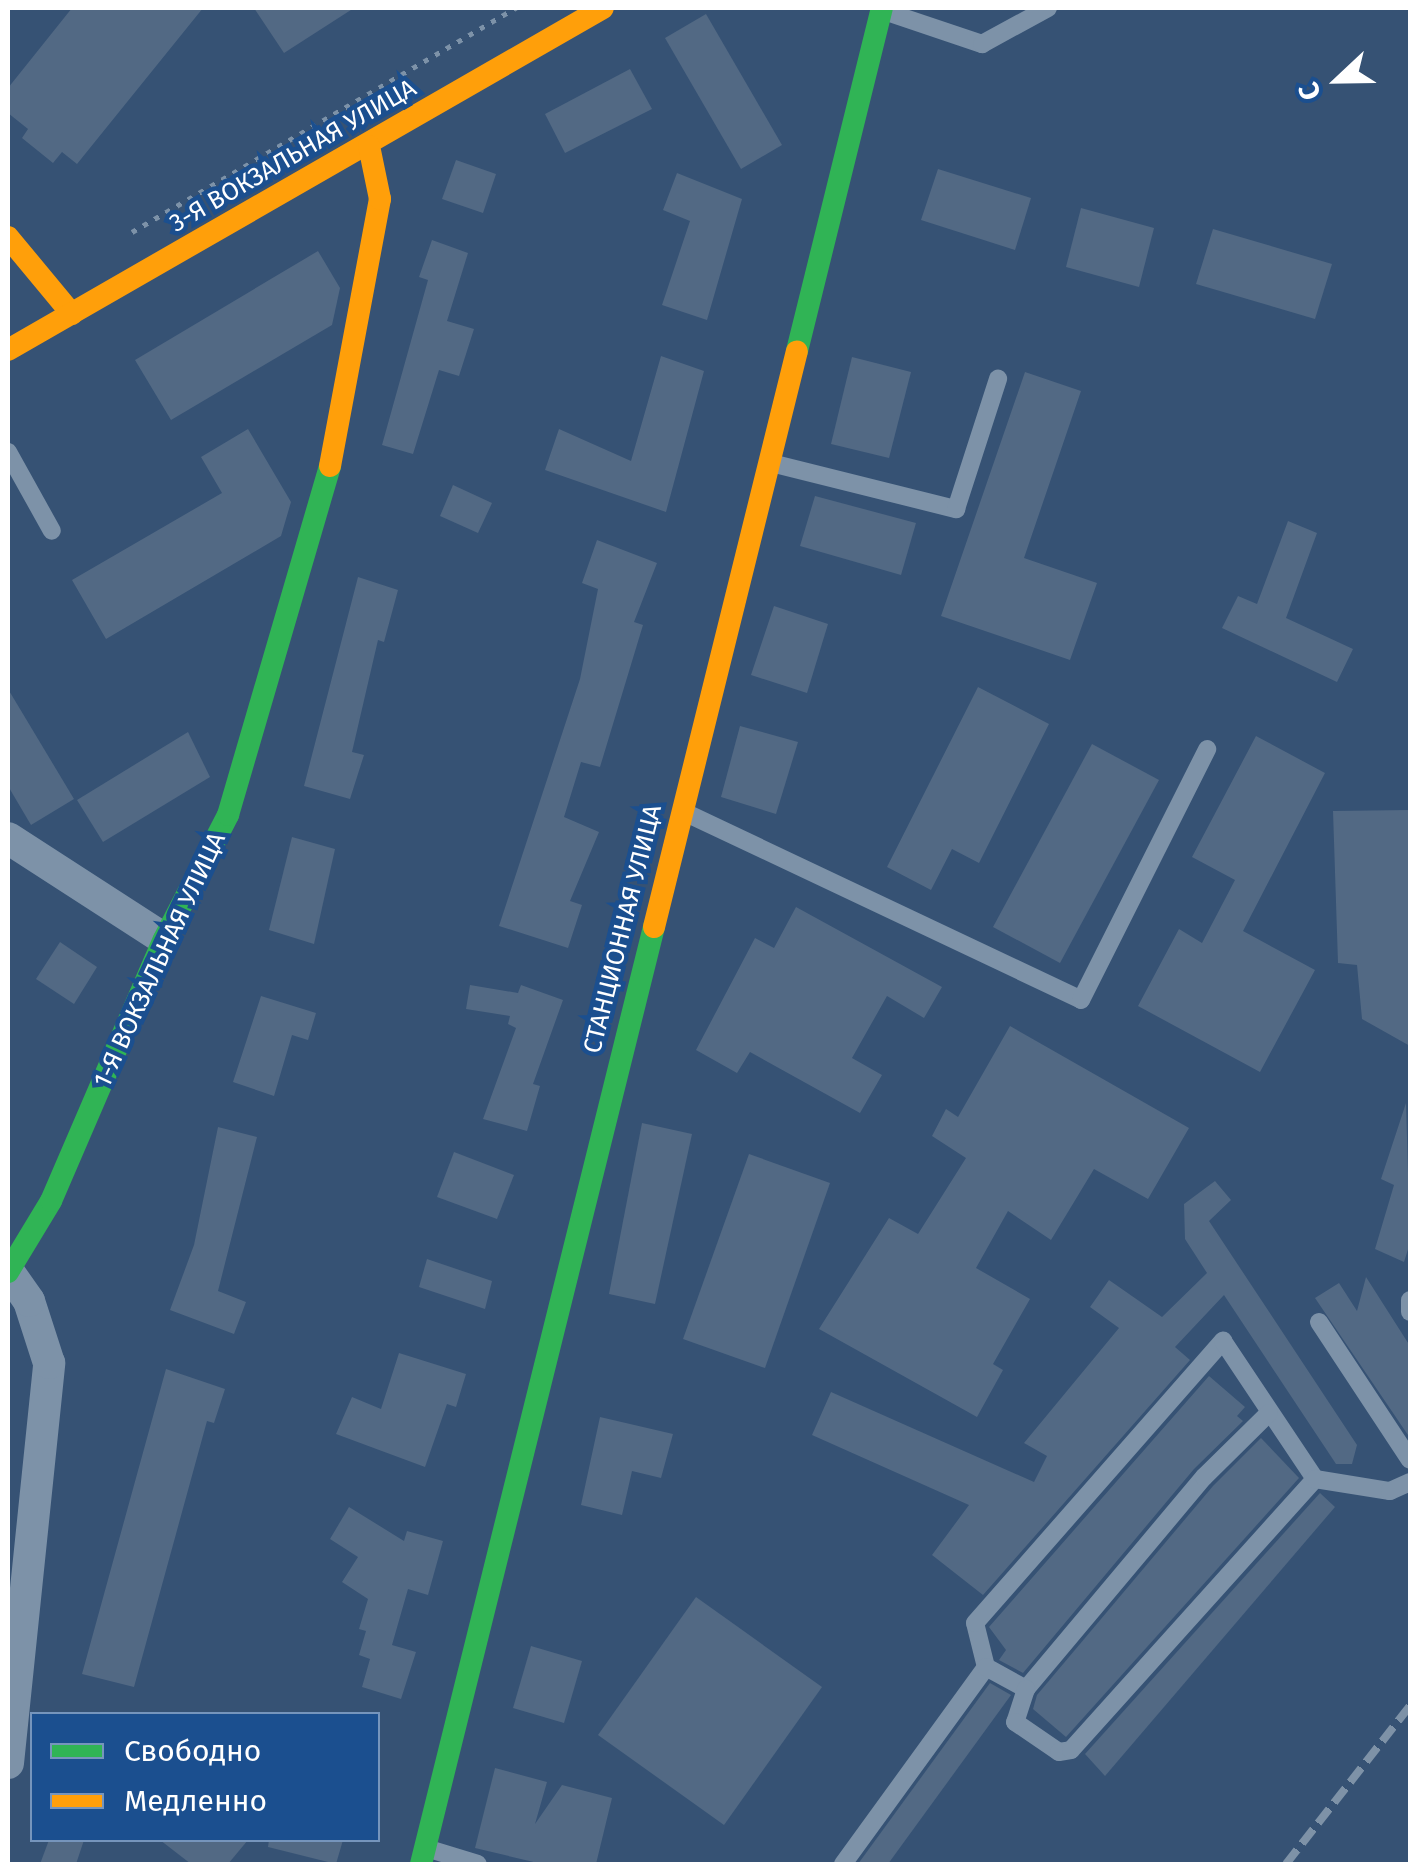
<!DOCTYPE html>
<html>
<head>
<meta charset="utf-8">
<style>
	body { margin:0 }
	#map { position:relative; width:1418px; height:1872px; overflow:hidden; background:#365274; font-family:"Fira Sans",sans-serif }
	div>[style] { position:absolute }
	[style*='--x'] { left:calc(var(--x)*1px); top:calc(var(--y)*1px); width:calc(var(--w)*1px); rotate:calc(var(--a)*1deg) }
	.building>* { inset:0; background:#526984 }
	.path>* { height:5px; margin-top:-2.5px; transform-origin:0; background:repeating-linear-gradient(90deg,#7d92a8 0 5px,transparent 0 13px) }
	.lane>* { height:18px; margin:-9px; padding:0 9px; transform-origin:9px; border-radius:9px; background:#7d92a8 }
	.street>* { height:32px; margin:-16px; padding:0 16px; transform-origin:16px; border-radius:16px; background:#7d92a8 }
	.fast>* { height:22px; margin:-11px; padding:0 11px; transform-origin:11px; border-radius:11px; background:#30b455 }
	.slow>* { height:22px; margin:-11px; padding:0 11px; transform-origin:11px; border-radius:11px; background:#ff9f0a }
	.rail>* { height:8px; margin-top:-4px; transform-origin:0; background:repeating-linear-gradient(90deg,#7e92a7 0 18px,transparent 0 26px) }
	span { translate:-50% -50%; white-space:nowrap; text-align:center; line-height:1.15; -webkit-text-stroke:9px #1b4f8f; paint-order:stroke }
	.street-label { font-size:25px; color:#fff }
	.frame { position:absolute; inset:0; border:10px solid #fff; pointer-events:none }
	.legend { position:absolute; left:30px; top:1712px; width:350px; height:130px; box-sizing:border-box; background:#1b4f8f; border:2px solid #7695bc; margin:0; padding:12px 18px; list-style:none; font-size:30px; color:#fff }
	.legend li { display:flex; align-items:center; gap:20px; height:50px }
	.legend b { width:50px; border:2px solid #7695bc }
	.north { position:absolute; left:1288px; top:30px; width:100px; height:100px; -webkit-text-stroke:8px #1b4f8f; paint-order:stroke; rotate:248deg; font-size:28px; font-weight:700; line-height:40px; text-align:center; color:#fff }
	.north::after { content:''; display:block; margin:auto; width:35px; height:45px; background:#fff; clip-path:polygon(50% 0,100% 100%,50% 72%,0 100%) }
</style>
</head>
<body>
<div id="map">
	<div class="building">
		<i style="clip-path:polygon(72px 8px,203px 8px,77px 164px,62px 152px,53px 163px,22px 138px,28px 129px,8px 113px,8px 88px)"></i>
		<i style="clip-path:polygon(254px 8px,354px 8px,284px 53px)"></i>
		<i style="clip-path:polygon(706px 14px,782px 145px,741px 169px,665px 38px)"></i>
		<i style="clip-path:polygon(630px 69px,652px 109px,565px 153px,545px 114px)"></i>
		<i style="clip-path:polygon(456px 160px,496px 174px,483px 213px,442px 199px)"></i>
		<i style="clip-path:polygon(938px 169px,1031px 198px,1015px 250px,921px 220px)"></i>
		<i style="clip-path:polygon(677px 173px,742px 199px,707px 320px,662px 305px,690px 221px,663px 210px)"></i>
		<i style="clip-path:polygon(1081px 208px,1154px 228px,1139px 287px,1066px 267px)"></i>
		<i style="clip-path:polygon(1213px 229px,1332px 264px,1315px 319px,1196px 284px)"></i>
		<i style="clip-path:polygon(432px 240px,468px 253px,447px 321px,474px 329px,459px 376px,439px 370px,413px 454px,382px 445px,428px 280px,419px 277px)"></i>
		<i style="clip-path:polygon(318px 251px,340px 288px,332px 325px,171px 420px,135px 360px)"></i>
		<i style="clip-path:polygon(661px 356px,704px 371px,666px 512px,545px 470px,559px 429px,631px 461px)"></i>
		<i style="clip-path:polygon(852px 357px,911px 372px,889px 458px,831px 444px)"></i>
		<i style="clip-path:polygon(1025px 372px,1081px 391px,1024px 558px,1097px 583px,1070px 660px,941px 616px)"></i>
		<i style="clip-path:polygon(248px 429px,291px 502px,281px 536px,106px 639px,72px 580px,222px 493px,201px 457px)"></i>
		<i style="clip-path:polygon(453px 485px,492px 503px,478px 533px,440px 516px)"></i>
		<i style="clip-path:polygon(815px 496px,916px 523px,901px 575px,800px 546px)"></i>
		<i style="clip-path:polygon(1288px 521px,1317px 533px,1286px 618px,1353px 649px,1337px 682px,1222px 628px,1238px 596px,1257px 604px)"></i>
		<i style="clip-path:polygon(597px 540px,657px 563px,634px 622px,643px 625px,600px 767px,581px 762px,564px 817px,599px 832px,570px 901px,582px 905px,568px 948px,499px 926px,580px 679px,598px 589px,582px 583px)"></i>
		<i style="clip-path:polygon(358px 577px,398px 590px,384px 642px,378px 640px,352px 752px,364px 755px,350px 799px,304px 786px)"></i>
		<i style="clip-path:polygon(774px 606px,828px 624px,807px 693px,751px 675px)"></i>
		<i style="clip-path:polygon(978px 687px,1049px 724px,979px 863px,952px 849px,931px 890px,887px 867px)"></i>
		<i style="clip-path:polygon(8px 689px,74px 799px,31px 825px,8px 786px)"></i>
		<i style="clip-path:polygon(740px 726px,798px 742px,776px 814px,721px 797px)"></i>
		<i style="clip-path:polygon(188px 732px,210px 777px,103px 842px,77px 800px)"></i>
		<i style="clip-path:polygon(1256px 736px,1325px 773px,1243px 931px,1315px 970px,1260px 1072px,1138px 1006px,1179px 929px,1202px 943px,1235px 880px,1192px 857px)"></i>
		<i style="clip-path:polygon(1092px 744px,1159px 780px,1060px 963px,993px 927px)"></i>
		<i style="clip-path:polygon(1410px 810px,1410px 1046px,1362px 1019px,1357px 965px,1338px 963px,1333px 811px)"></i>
		<i style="clip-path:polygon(292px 837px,335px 849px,314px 944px,269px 930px)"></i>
		<i style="clip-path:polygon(796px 907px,942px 987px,924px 1018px,887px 996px,852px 1058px,882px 1075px,860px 1113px,750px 1052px,737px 1073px,696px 1050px,755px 938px,774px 948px)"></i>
		<i style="clip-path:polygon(60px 942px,97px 967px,74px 1004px,36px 979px)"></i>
		<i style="clip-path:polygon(470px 985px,518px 993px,521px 985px,563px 1000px,533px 1084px,540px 1086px,527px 1131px,483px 1119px,516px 1028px,508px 1024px,510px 1016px,466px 1009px)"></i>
		<i style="clip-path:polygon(261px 996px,316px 1013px,308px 1040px,292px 1035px,274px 1096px,233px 1082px)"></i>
		<i style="clip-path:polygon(1010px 1026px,1189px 1128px,1148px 1199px,1094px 1169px,1051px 1240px,1008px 1211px,976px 1268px,1030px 1299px,993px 1364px,1003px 1370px,977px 1417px,819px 1329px,889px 1218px,918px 1234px,966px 1158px,932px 1136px,946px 1109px,958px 1117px)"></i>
		<i style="clip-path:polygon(1406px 1103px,1410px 1243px,1404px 1262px,1375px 1249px,1394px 1185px,1381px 1179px)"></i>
		<i style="clip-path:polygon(642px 1123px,692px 1134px,655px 1304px,609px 1294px)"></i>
		<i style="clip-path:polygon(218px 1127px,257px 1137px,218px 1291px,246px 1302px,234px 1334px,170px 1310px,194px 1245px)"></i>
		<i style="clip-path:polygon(454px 1152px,514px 1175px,497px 1219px,437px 1197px)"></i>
		<i style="clip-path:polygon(749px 1154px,830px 1183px,765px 1368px,683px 1339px)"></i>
		<i style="clip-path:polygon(1215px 1181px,1231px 1200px,1209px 1221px,1357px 1445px,1352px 1464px,1336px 1464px,1224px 1295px,1175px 1347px,1190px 1360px,983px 1595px,932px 1555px,969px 1505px,812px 1435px,831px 1392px,1034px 1482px,1047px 1456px,1024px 1443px,1119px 1328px,1090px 1307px,1109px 1280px,1162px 1317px,1207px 1273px,1185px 1239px,1184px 1204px)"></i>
		<i style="clip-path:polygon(427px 1259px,492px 1281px,485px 1309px,419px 1287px)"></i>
		<i style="clip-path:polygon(1366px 1277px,1410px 1346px,1410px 1438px,1315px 1298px,1339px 1283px,1357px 1311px)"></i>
		<i style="clip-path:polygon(399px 1353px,466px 1374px,456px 1407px,447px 1404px,425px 1467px,336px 1434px,352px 1397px,381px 1409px)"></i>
		<i style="clip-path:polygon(166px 1369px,225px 1389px,214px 1423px,207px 1421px,134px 1687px,82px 1674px)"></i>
		<i style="clip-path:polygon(1209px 1376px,1245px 1407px,1237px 1416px,1243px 1421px,1194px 1469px,1023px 1673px,999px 1660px,1006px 1650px,989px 1627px)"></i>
		<i style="clip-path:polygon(600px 1417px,673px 1434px,661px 1478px,632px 1471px,622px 1515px,581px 1505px)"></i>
		<i style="clip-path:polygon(1261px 1438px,1299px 1478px,1066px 1737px,1033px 1709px,1037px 1695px,1213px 1486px)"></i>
		<i style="clip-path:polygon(1320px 1493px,1335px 1507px,1105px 1776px,1085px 1754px)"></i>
		<i style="clip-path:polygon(349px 1507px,404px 1541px,407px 1531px,443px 1541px,428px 1595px,408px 1589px,392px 1645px,416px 1652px,401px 1699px,362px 1687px,370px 1659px,359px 1655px,366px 1631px,359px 1629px,368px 1599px,342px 1582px,358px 1557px,330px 1539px)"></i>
		<i style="clip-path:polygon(696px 1597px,822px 1687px,724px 1825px,598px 1735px)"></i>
		<i style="clip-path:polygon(531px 1646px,582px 1661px,564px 1723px,513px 1708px)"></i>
		<i style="clip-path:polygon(990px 1683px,1011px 1695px,888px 1864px,858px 1864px)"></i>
		<i style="clip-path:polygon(495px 1768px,547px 1782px,535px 1824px,562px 1785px,612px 1798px,596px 1864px,542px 1864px,475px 1848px)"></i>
		<i style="clip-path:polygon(49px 1840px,84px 1840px,76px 1864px,40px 1864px)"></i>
		<i style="clip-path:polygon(160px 1840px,248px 1840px,228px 1864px,191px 1864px)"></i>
		<i style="clip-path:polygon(269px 1840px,343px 1840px,336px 1864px,268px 1847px)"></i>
	</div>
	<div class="path">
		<i style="--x:132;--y:232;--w:445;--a:-30.3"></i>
	</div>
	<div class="lane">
		<i style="--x:881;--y:10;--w:107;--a:18.6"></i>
		<i style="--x:982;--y:44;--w:75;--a:-28.6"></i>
		<i style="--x:8;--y:452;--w:90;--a:60.9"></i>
		<i style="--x:771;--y:463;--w:191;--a:14"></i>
		<i style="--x:956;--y:509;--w:137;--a:-72.1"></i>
		<i style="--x:684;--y:812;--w:439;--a:25.3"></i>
		<i style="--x:1081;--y:1000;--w:281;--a:-63.3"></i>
		<i style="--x:1410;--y:1300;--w:12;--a:90"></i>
		<i style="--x:1319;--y:1322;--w:165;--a:56.6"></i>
		<i style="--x:986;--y:1667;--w:45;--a:-104"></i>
		<i style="--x:975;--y:1623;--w:376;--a:-48.7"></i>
		<i style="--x:1223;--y:1341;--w:166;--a:56.3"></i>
		<i style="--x:1026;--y:1689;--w:277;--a:-50"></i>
		<i style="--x:1204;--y:1477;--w:91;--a:-44.6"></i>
		<i style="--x:426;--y:1848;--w:54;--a:17.1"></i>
		<i style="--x:843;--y:1864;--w:243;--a:-54"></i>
		<i style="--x:986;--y:1667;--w:46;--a:28.8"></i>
		<i style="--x:1026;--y:1689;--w:35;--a:108"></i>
		<i style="--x:1015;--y:1722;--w:53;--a:34.3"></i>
		<i style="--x:1059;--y:1752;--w:12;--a:-9"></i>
		<i style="--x:1071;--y:1750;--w:365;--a:-48"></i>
		<i style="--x:1315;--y:1479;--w:76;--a:9.1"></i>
		<i style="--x:1390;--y:1491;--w:22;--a:-24"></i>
	</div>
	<div class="street">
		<i style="--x:8;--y:838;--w:186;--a:32.9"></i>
		<i style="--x:8;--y:1763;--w:402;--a:-84.1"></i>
		<i style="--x:49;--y:1363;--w:65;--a:-107.9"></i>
		<i style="--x:29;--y:1301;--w:37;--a:-125"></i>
	</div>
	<div class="fast">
		<i style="--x:797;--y:351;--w:353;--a:-76.1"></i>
		<i style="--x:8;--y:1272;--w:83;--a:-58.8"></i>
		<i style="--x:51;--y:1201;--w:285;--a:-66.7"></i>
		<i style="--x:164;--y:939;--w:140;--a:-62.7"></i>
		<i style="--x:228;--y:815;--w:364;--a:-73.7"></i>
		<i style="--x:421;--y:1864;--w:966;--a:-76.04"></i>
	</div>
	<div class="slow">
		<i style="--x:8;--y:237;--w:100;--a:50.3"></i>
		<i style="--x:8;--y:350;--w:686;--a:-29.89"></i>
		<i style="--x:330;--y:466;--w:272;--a:-79.4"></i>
		<i style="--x:380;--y:199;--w:54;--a:-101.7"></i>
		<i style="--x:654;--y:927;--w:593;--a:-76.06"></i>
	</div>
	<div class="rail">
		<i style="--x:1286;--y:1864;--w:201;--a:-51.9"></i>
	</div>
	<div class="street-label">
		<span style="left:293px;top:156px;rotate:-30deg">3-Я ВОКЗАЛЬНАЯ УЛИЦА</span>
		<span style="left:623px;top:929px;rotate:-76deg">СТАНЦИОННАЯ УЛИЦА</span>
		<span style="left:160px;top:960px;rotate:-65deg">1-Я ВОКЗАЛЬНАЯ УЛИЦА</span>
	</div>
	<div class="frame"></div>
	<ul class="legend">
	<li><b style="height:12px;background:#30b455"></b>Свободно</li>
	<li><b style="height:12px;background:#ff9f0a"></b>Медленно</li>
	</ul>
	<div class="north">С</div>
</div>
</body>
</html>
